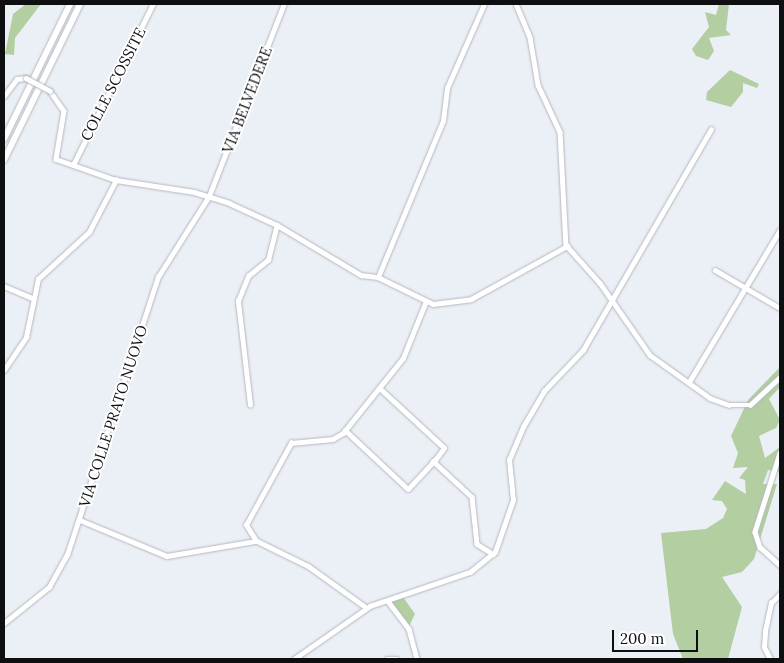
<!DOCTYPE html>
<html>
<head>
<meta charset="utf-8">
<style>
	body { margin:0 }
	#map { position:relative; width:784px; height:663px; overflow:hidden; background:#ebeff6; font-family:Lora,serif }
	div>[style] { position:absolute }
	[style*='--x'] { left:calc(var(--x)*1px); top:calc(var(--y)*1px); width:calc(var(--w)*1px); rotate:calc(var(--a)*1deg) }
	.green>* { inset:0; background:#b3cea0 }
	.roads { filter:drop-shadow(0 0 1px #b4b8bf) drop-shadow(0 0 1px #b4b8bf) }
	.minor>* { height:4.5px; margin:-2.25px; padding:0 2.25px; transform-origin:2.25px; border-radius:2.25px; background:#fff }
	.highway>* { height:6px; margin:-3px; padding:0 3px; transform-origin:3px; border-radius:3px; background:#fff }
	.bridges { filter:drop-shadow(0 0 1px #b4b8bf) drop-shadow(0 0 1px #b4b8bf) }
	.minor-bridge>* { height:4.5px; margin:-2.25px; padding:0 2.25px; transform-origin:2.25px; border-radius:2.25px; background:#fff }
	span { translate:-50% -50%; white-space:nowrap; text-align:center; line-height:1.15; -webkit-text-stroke:4px #fff; paint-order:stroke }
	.street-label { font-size:15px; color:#0d0f11 }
	.frame { position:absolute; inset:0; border:5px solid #0d0f11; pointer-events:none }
	.scale { position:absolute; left:612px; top:630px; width:86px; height:22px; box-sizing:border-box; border:2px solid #0d0f11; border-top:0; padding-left:6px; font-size:15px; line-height:18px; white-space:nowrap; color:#0d0f11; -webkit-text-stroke:4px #fff; paint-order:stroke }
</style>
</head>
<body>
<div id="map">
	<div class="green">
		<i style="clip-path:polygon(26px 4px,41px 4px,15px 38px,14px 55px,5px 54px,13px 14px)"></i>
		<i style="clip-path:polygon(719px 4px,729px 4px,726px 30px,731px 35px,709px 38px,714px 51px,708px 60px,696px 56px,692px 49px,709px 27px,705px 12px,716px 15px)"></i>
		<i style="clip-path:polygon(730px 70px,759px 84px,757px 88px,743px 83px,743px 92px,731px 107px,706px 100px,707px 92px)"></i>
		<i style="clip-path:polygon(780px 367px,780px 387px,769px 399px,780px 420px,776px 428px,759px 436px,765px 458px,780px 447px,780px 472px,768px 470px,763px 484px,777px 484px,754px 559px,742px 572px,722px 577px,742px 607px,728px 659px,683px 659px,673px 634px,661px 533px,706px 529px,723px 518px,727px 509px,722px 501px,712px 500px,725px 481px,746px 494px,745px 480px,739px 478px,748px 467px,733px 468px,738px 453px,731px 436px,748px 400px)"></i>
		<i style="clip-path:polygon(403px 597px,415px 614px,409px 626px,391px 601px)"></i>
	</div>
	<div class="roads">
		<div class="minor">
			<i style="--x:516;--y:4;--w:36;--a:67"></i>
			<i style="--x:530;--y:37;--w:49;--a:80.5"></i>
			<i style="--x:538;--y:85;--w:52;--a:64.9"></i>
			<i style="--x:560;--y:132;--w:113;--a:87"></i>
			<i style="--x:566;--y:245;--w:51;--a:48.2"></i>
			<i style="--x:600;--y:283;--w:88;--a:55.2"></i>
			<i style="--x:650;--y:355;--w:74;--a:35.6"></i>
			<i style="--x:710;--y:398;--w:20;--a:20"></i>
			<i style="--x:729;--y:405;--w:21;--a:0"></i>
			<i style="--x:750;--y:405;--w:41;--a:-43"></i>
			<i style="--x:50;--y:91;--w:24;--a:55"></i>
			<i style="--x:64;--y:111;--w:49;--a:99.5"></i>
			<i style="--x:56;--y:159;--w:64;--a:19.3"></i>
			<i style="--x:116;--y:180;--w:79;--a:8.7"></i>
			<i style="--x:194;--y:192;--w:37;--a:17"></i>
			<i style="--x:229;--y:203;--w:53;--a:24.6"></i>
			<i style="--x:277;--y:225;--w:98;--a:30.8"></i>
			<i style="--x:361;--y:275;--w:17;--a:7"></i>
			<i style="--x:378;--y:277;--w:61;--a:26.1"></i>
			<i style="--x:433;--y:304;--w:38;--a:-7"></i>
			<i style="--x:471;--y:299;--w:110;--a:-28.9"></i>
			<i style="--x:4;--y:96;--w:21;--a:-53"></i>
			<i style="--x:17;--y:79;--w:9;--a:-6"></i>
			<i style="--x:73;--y:165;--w:180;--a:-63.6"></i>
			<i style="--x:715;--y:270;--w:75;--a:30.3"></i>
			<i style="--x:378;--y:277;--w:169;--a:-67.4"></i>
			<i style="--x:443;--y:121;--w:33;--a:-83"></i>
			<i style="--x:447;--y:88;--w:92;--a:-66.2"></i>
			<i style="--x:4;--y:286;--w:30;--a:23"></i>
			<i style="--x:4;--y:370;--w:40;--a:-56"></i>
			<i style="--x:26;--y:337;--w:59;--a:-78.3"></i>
			<i style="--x:38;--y:279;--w:69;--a:-42.7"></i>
			<i style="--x:89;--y:232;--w:59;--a:-62.6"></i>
			<i style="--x:689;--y:382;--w:177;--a:-59.1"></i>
			<i style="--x:250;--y:405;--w:105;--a:-96.6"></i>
			<i style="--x:238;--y:301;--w:27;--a:-68"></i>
			<i style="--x:248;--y:276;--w:26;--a:-39"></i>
			<i style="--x:268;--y:260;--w:36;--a:-76"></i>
			<i style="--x:345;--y:430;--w:86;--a:43.1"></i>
			<i style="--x:408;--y:489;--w:40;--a:-47"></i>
			<i style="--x:435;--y:460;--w:15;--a:-53"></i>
			<i style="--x:444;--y:448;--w:88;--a:-137.3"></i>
			<i style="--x:780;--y:453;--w:83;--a:107.6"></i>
			<i style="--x:755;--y:532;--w:16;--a:72"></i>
			<i style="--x:760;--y:547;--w:27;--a:42"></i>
			<i style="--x:433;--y:461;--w:53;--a:42.7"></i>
			<i style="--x:472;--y:497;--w:47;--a:83.9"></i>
			<i style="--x:477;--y:544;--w:19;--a:32"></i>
			<i style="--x:80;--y:520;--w:94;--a:22.5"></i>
			<i style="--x:167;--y:556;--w:90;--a:-9.6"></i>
			<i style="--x:388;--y:601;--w:35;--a:53"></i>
			<i style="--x:409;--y:629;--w:31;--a:75"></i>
			<i style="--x:366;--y:608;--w:70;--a:-144.3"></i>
			<i style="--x:309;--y:567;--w:59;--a:-153.9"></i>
			<i style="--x:256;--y:541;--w:19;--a:-122"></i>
			<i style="--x:246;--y:525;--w:94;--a:-61.2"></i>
			<i style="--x:291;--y:443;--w:42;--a:-5.4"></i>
			<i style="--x:333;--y:439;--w:12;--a:-31"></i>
			<i style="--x:343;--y:433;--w:96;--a:-51.3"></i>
			<i style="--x:403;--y:358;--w:61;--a:-68"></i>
			<i style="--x:4;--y:623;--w:58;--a:-38.7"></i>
			<i style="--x:49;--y:587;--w:37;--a:-61"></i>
			<i style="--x:67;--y:555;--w:293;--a:-71.9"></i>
			<i style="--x:158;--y:277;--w:96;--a:-57.8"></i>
			<i style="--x:209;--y:196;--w:206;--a:-68.7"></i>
			<i style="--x:294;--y:659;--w:93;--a:-34.9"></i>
			<i style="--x:370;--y:606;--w:106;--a:-18.8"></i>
			<i style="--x:470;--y:572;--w:32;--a:-39"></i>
			<i style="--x:495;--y:552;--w:55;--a:-70.9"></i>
			<i style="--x:513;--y:500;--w:40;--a:-95.7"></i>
			<i style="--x:509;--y:460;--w:36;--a:-67"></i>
			<i style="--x:523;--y:427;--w:42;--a:-59.7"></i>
			<i style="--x:544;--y:391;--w:57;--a:-46.4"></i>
			<i style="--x:583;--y:350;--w:255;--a:-59.9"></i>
			<i style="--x:387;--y:659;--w:10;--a:0"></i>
			<i style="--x:770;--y:659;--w:13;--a:-117"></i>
			<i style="--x:764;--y:647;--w:16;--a:-86"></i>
			<i style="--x:765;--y:631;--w:29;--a:-78"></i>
			<i style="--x:771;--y:603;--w:13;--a:-45"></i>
		</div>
		<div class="highway">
			<i style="--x:4;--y:139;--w:150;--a:-63.9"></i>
			<i style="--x:4;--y:160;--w:174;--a:-64"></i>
		</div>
	</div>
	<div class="bridges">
		<div class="minor-bridge">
			<i style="--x:26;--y:78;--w:27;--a:28"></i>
		</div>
	</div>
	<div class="street-label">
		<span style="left:113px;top:84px;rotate:-63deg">COLLE SCOSSITE</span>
		<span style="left:247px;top:100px;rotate:-69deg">VIA BELVEDERE</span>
		<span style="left:113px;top:416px;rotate:-72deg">VIA COLLE PRATO NUOVO</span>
	</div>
	<div class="frame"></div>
	<div class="scale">200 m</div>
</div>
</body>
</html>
